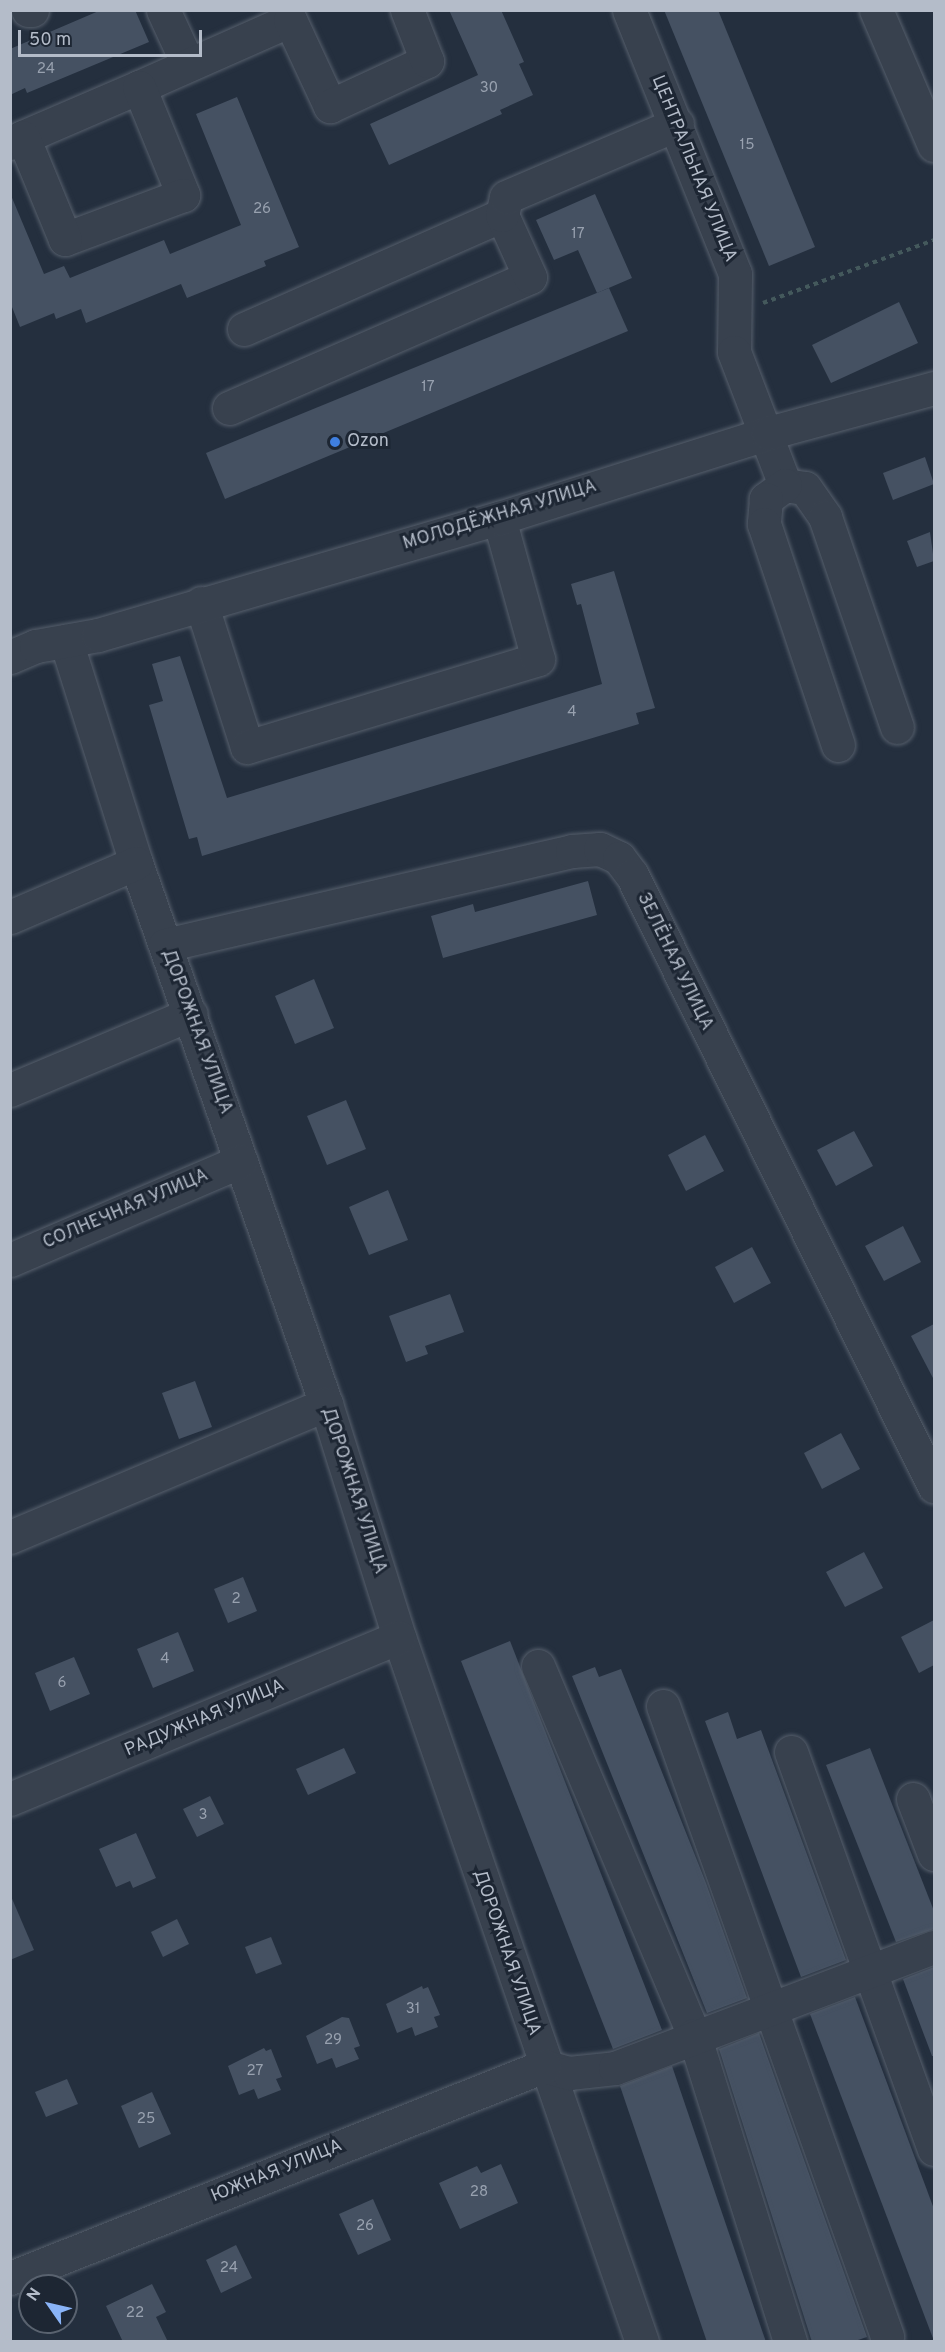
<!DOCTYPE html>
<html>
<head>
<meta charset="utf-8">
<style>
	body { margin:0 }
	#map { position:relative; width:945px; height:2352px; overflow:hidden; background:#242f3e; font-family:Overpass,sans-serif }
	div>[style] { position:absolute }
	[style*='--x'] { left:calc(var(--x)*1px); top:calc(var(--y)*1px); width:calc(var(--w)*1px); rotate:calc(var(--a)*1deg) }
	.building>* { inset:0; background:#455162 }
	.path>* { height:4px; margin-top:-2px; transform-origin:0; background:repeating-linear-gradient(90deg,#44595c 0 4.5px,transparent 0 9px) }
	.roads { filter:drop-shadow(0 0 2px #565f6c) drop-shadow(0 0 2px #565f6c) }
	.minor>* { height:33px; margin:-16.5px; padding:0 16.5px; transform-origin:16.5px; border-radius:16.5px; background:#38414e }
	.dots>* { width:16px; height:16px; translate:-50% -50%; box-sizing:border-box; border:3px solid #1d2633; border-radius:50% }
	span { translate:-50% -50%; white-space:nowrap; text-align:center; line-height:1.15; -webkit-text-stroke:6px #1d2633; paint-order:stroke }
	.number-label { font-size:15px; color:#98a1af }
	.number-label span { -webkit-text-stroke-width:0 }
	.street-label { font-size:18px; color:#b4bcc9 }
	.poi-label { font-size:18px; color:#b4bcc9 }
	.left { translate:0 -50%; text-align:left }
	.frame { position:absolute; inset:0; border:12px solid #b4bcc9; pointer-events:none }
	.north { position:absolute; left:18px; top:2274px; width:60px; height:60px; box-sizing:border-box; background:#1d2633; border:2px solid #59626f; border-radius:50%; rotate:304deg; font-size:16px; font-weight:700; line-height:24px; text-align:center; color:#b4bcc9 }
	.north::after { content:''; display:block; margin:auto; width:21px; height:27px; background:#8ab4f8; clip-path:polygon(50% 0,100% 100%,50% 72%,0 100%) }
	.scale { position:absolute; left:18px; top:30px; width:184px; height:27px; box-sizing:border-box; border:3px solid #b4bcc9; border-top:0; padding-left:8px; font-size:18px; line-height:21px; white-space:nowrap; color:#b4bcc9; -webkit-text-stroke:4px #1d2633; paint-order:stroke }
</style>
</head>
<body>
<div id="map">
	<div class="building">
		<i style="clip-path:polygon(101px 10px,135px 10px,149px 42px,27px 93px,25px 88px,10px 95px,10px 49px)"></i>
		<i style="clip-path:polygon(449px 10px,501px 10px,524px 62px,519px 64px,533px 95px,500px 110px,502px 114px,389px 165px,370px 124px,478px 75px)"></i>
		<i style="clip-path:polygon(664px 10px,718px 10px,815px 247px,769px 266px)"></i>
		<i style="clip-path:polygon(237px 97px,299px 247px,264px 261px,266px 266px,187px 298px,181px 284px,86px 323px,81px 309px,56px 319px,54px 313px,20px 327px,10px 302px,10px 193px,44px 274px,64px 266px,70px 278px,164px 240px,170px 254px,241px 225px,196px 114px)"></i>
		<i style="clip-path:polygon(595px 194px,632px 278px,597px 293px,578px 250px,554px 260px,536px 220px)"></i>
		<i style="clip-path:polygon(609px 288px,628px 331px,225px 499px,206px 453px)"></i>
		<i style="clip-path:polygon(899px 302px,918px 343px,831px 383px,812px 345px)"></i>
		<i style="clip-path:polygon(925px 457px,934px 484px,893px 500px,883px 473px)"></i>
		<i style="clip-path:polygon(930px 532px,934px 561px,917px 567px,907px 541px)"></i>
		<i style="clip-path:polygon(614px 571px,655px 708px,636px 713px,639px 724px,202px 856px,197px 837px,189px 839px,149px 705px,163px 701px,152px 664px,180px 656px,227px 798px,602px 684px,581px 604px,577px 605px,571px 584px)"></i>
		<i style="clip-path:polygon(588px 881px,597px 915px,443px 958px,431px 916px,473px 904px,475px 912px)"></i>
		<i style="clip-path:polygon(314px 979px,334px 1028px,295px 1044px,275px 996px)"></i>
		<i style="clip-path:polygon(346px 1100px,366px 1149px,327px 1165px,307px 1116px)"></i>
		<i style="clip-path:polygon(854px 1131px,873px 1166px,836px 1186px,817px 1150px)"></i>
		<i style="clip-path:polygon(705px 1135px,724px 1171px,686px 1191px,668px 1155px)"></i>
		<i style="clip-path:polygon(388px 1190px,408px 1240px,369px 1255px,349px 1207px)"></i>
		<i style="clip-path:polygon(903px 1226px,921px 1262px,884px 1281px,865px 1246px)"></i>
		<i style="clip-path:polygon(752px 1247px,771px 1283px,734px 1303px,715px 1267px)"></i>
		<i style="clip-path:polygon(450px 1294px,464px 1332px,425px 1346px,428px 1354px,406px 1362px,389px 1316px)"></i>
		<i style="clip-path:polygon(934px 1324px,934px 1380px,911px 1336px)"></i>
		<i style="clip-path:polygon(195px 1381px,212px 1427px,179px 1439px,162px 1393px)"></i>
		<i style="clip-path:polygon(841px 1433px,860px 1469px,822px 1489px,804px 1453px)"></i>
		<i style="clip-path:polygon(864px 1552px,883px 1588px,845px 1607px,826px 1572px)"></i>
		<i style="clip-path:polygon(243px 1577px,257px 1611px,228px 1623px,214px 1589px)"></i>
		<i style="clip-path:polygon(934px 1620px,934px 1665px,919px 1673px,901px 1637px)"></i>
		<i style="clip-path:polygon(178px 1632px,194px 1671px,153px 1688px,137px 1649px)"></i>
		<i style="clip-path:polygon(510px 1641px,662px 2030px,613px 2049px,461px 1661px)"></i>
		<i style="clip-path:polygon(74px 1657px,90px 1694px,50px 1711px,35px 1673px)"></i>
		<i style="clip-path:polygon(595px 1667px,599px 1677px,621px 1669px,706px 1883px,747px 1998px,707px 2013px,572px 1676px)"></i>
		<i style="clip-path:polygon(728px 1712px,737px 1739px,761px 1730px,846px 1960px,801px 1977px,705px 1721px)"></i>
		<i style="clip-path:polygon(344px 1748px,356px 1773px,308px 1795px,296px 1769px)"></i>
		<i style="clip-path:polygon(870px 1748px,934px 1911px,934px 1929px,896px 1942px,826px 1765px)"></i>
		<i style="clip-path:polygon(210px 1796px,224px 1824px,197px 1837px,183px 1809px)"></i>
		<i style="clip-path:polygon(136px 1833px,156px 1878px,133px 1888px,130px 1881px,116px 1887px,99px 1849px)"></i>
		<i style="clip-path:polygon(10px 1894px,34px 1950px,10px 1960px)"></i>
		<i style="clip-path:polygon(177px 1919px,189px 1944px,163px 1957px,151px 1932px)"></i>
		<i style="clip-path:polygon(271px 1937px,282px 1964px,256px 1974px,245px 1947px)"></i>
		<i style="clip-path:polygon(934px 1967px,934px 2056px,932px 2056px,903px 1979px)"></i>
		<i style="clip-path:polygon(422px 1986px,423px 1989px,428px 1987px,440px 2015px,434px 2017px,438px 2027px,415px 2036px,412px 2027px,397px 2033px,386px 2004px)"></i>
		<i style="clip-path:polygon(855px 1997px,934px 2209px,934px 2341px,810px 2014px)"></i>
		<i style="clip-path:polygon(342px 2017px,349px 2018px,360px 2046px,354px 2048px,359px 2059px,336px 2068px,332px 2058px,317px 2064px,306px 2036px)"></i>
		<i style="clip-path:polygon(759px 2033px,867px 2337px,852px 2342px,812px 2342px,719px 2049px)"></i>
		<i style="clip-path:polygon(264px 2048px,266px 2051px,271px 2049px,282px 2077px,276px 2079px,281px 2090px,258px 2099px,254px 2089px,239px 2095px,228px 2066px)"></i>
		<i style="clip-path:polygon(672px 2066px,766px 2342px,707px 2342px,620px 2086px)"></i>
		<i style="clip-path:polygon(67px 2079px,78px 2104px,46px 2117px,35px 2092px)"></i>
		<i style="clip-path:polygon(152px 2092px,171px 2134px,139px 2148px,121px 2106px)"></i>
		<i style="clip-path:polygon(501px 2164px,518px 2203px,460px 2229px,439px 2183px,477px 2166px,481px 2173px)"></i>
		<i style="clip-path:polygon(373px 2199px,391px 2240px,358px 2255px,339px 2214px)"></i>
		<i style="clip-path:polygon(236px 2245px,252px 2278px,221px 2293px,206px 2260px)"></i>
		<i style="clip-path:polygon(152px 2284px,166px 2312px,156px 2317px,168px 2342px,123px 2342px,106px 2306px)"></i>
	</div>
	<div class="path">
		<i style="--x:763;--y:303;--w:182;--a:-20.2"></i>
	</div>
	<div class="roads">
		<div class="minor">
			<i style="--x:28;--y:10;--w:4;--a:0"></i>
			<i style="--x:163;--y:10;--w:60;--a:65.2"></i>
			<i style="--x:629;--y:10;--w:284;--a:68.1"></i>
			<i style="--x:735;--y:274;--w:78;--a:90.7"></i>
			<i style="--x:734;--y:352;--w:142;--a:69"></i>
			<i style="--x:785;--y:485;--w:20;--a:9"></i>
			<i style="--x:805;--y:488;--w:35;--a:55"></i>
			<i style="--x:825;--y:517;--w:222;--a:71.1"></i>
			<i style="--x:876;--y:10;--w:147;--a:66.8"></i>
			<i style="--x:139;--y:87;--w:165;--a:-23.9"></i>
			<i style="--x:290;--y:20;--w:95;--a:65.1"></i>
			<i style="--x:330;--y:106;--w:107;--a:-24.9"></i>
			<i style="--x:427;--y:61;--w:55;--a:-111.4"></i>
			<i style="--x:10;--y:143;--w:14;--a:-25"></i>
			<i style="--x:23;--y:137;--w:126;--a:-23.3"></i>
			<i style="--x:139;--y:87;--w:117;--a:67.8"></i>
			<i style="--x:183;--y:195;--w:126;--a:159.6"></i>
			<i style="--x:65;--y:239;--w:110;--a:-112.4"></i>
			<i style="--x:244;--y:329;--w:282;--a:-23.8"></i>
			<i style="--x:229;--y:408;--w:328;--a:-23.5"></i>
			<i style="--x:530;--y:277;--w:68;--a:-114.3"></i>
			<i style="--x:502;--y:215;--w:18;--a:-77"></i>
			<i style="--x:506;--y:197;--w:186;--a:-23.1"></i>
			<i style="--x:785;--y:485;--w:24;--a:144"></i>
			<i style="--x:766;--y:499;--w:25;--a:95"></i>
			<i style="--x:764;--y:524;--w:233;--a:71.5"></i>
			<i style="--x:201;--y:603;--w:151;--a:72.3"></i>
			<i style="--x:247;--y:747;--w:304;--a:-16.8"></i>
			<i style="--x:538;--y:659;--w:146;--a:-105.5"></i>
			<i style="--x:66;--y:641;--w:233;--a:72.5"></i>
			<i style="--x:136;--y:863;--w:573;--a:70.65"></i>
			<i style="--x:326;--y:1404;--w:244;--a:72.6"></i>
			<i style="--x:399;--y:1637;--w:746;--a:70.98"></i>
			<i style="--x:10;--y:657;--w:28;--a:-23"></i>
			<i style="--x:36;--y:646;--w:63;--a:-10.1"></i>
			<i style="--x:98;--y:635;--w:418;--a:-16.3"></i>
			<i style="--x:499;--y:518;--w:282;--a:-17.5"></i>
			<i style="--x:768;--y:433;--w:172;--a:-15.2"></i>
			<i style="--x:10;--y:917;--w:137;--a:-23.2"></i>
			<i style="--x:165;--y:945;--w:418;--a:-13"></i>
			<i style="--x:572;--y:851;--w:28;--a:-4"></i>
			<i style="--x:600;--y:849;--w:21;--a:25"></i>
			<i style="--x:619;--y:858;--w:21;--a:53"></i>
			<i style="--x:632;--y:875;--w:682;--a:63.7"></i>
			<i style="--x:10;--y:1090;--w:196;--a:-22.8"></i>
			<i style="--x:10;--y:1260;--w:251;--a:-23.2"></i>
			<i style="--x:10;--y:1537;--w:343;--a:-22.8"></i>
			<i style="--x:538;--y:1666;--w:401;--a:67.1"></i>
			<i style="--x:694;--y:2035;--w:322;--a:72.6"></i>
			<i style="--x:663;--y:1706;--w:669;--a:70.43"></i>
			<i style="--x:791;--y:1752;--w:422;--a:70.2"></i>
			<i style="--x:10;--y:1799;--w:421;--a:-22.6"></i>
			<i style="--x:913;--y:1799;--w:59;--a:69.1"></i>
			<i style="--x:544;--y:2066;--w:26;--a:16"></i>
			<i style="--x:569;--y:2073;--w:46;--a:-6.2"></i>
			<i style="--x:615;--y:2068;--w:341;--a:-20.8"></i>
			<i style="--x:10;--y:2278;--w:575;--a:-21.65"></i>
		</div>
	</div>
	<div class="dots">
		<i style="left:335px;top:442px;background:#3f7fe0"></i>
	</div>
	<div class="number-label">
		<span style="left:46px;top:70px">24</span>
		<span style="left:489px;top:89px">30</span>
		<span style="left:747px;top:146px">15</span>
		<span style="left:262px;top:210px">26</span>
		<span style="left:578px;top:235px">17</span>
		<span style="left:428px;top:388px">17</span>
		<span style="left:572px;top:713px">4</span>
		<span style="left:236px;top:1600px">2</span>
		<span style="left:165px;top:1660px">4</span>
		<span style="left:62px;top:1684px">6</span>
		<span style="left:203px;top:1816px">3</span>
		<span style="left:413px;top:2010px">31</span>
		<span style="left:333px;top:2041px">29</span>
		<span style="left:255px;top:2072px">27</span>
		<span style="left:146px;top:2120px">25</span>
		<span style="left:479px;top:2193px">28</span>
		<span style="left:365px;top:2227px">26</span>
		<span style="left:229px;top:2269px">24</span>
		<span style="left:135px;top:2314px">22</span>
	</div>
	<div class="street-label">
		<span style="left:693px;top:169px;rotate:68deg">ЦЕНТРАЛЬНАЯ УЛИЦА</span>
		<span style="left:500px;top:516px;rotate:-17deg">МОЛОДЁЖНАЯ УЛИЦА</span>
		<span style="left:674px;top:962px;rotate:64deg">ЗЕЛЁНАЯ УЛИЦА</span>
		<span style="left:196px;top:1032px;rotate:70deg">ДОРОЖНАЯ УЛИЦА</span>
		<span style="left:126px;top:1210px;rotate:-23deg">СОЛНЕЧНАЯ УЛИЦА</span>
		<span style="left:353px;top:1491px;rotate:72deg">ДОРОЖНАЯ УЛИЦА</span>
		<span style="left:205px;top:1719px;rotate:-23deg">РАДУЖНАЯ УЛИЦА</span>
		<span style="left:506px;top:1953px;rotate:71deg">ДОРОЖНАЯ УЛИЦА</span>
		<span style="left:277px;top:2172px;rotate:-22deg">ЮЖНАЯ УЛИЦА</span>
	</div>
	<div class="poi-label">
		<span class="left" style="left:347px;top:442px">Ozon</span>
	</div>
	<div class="frame"></div>
	<div class="north">N</div>
	<div class="scale">50 m</div>
</div>
</body>
</html>
